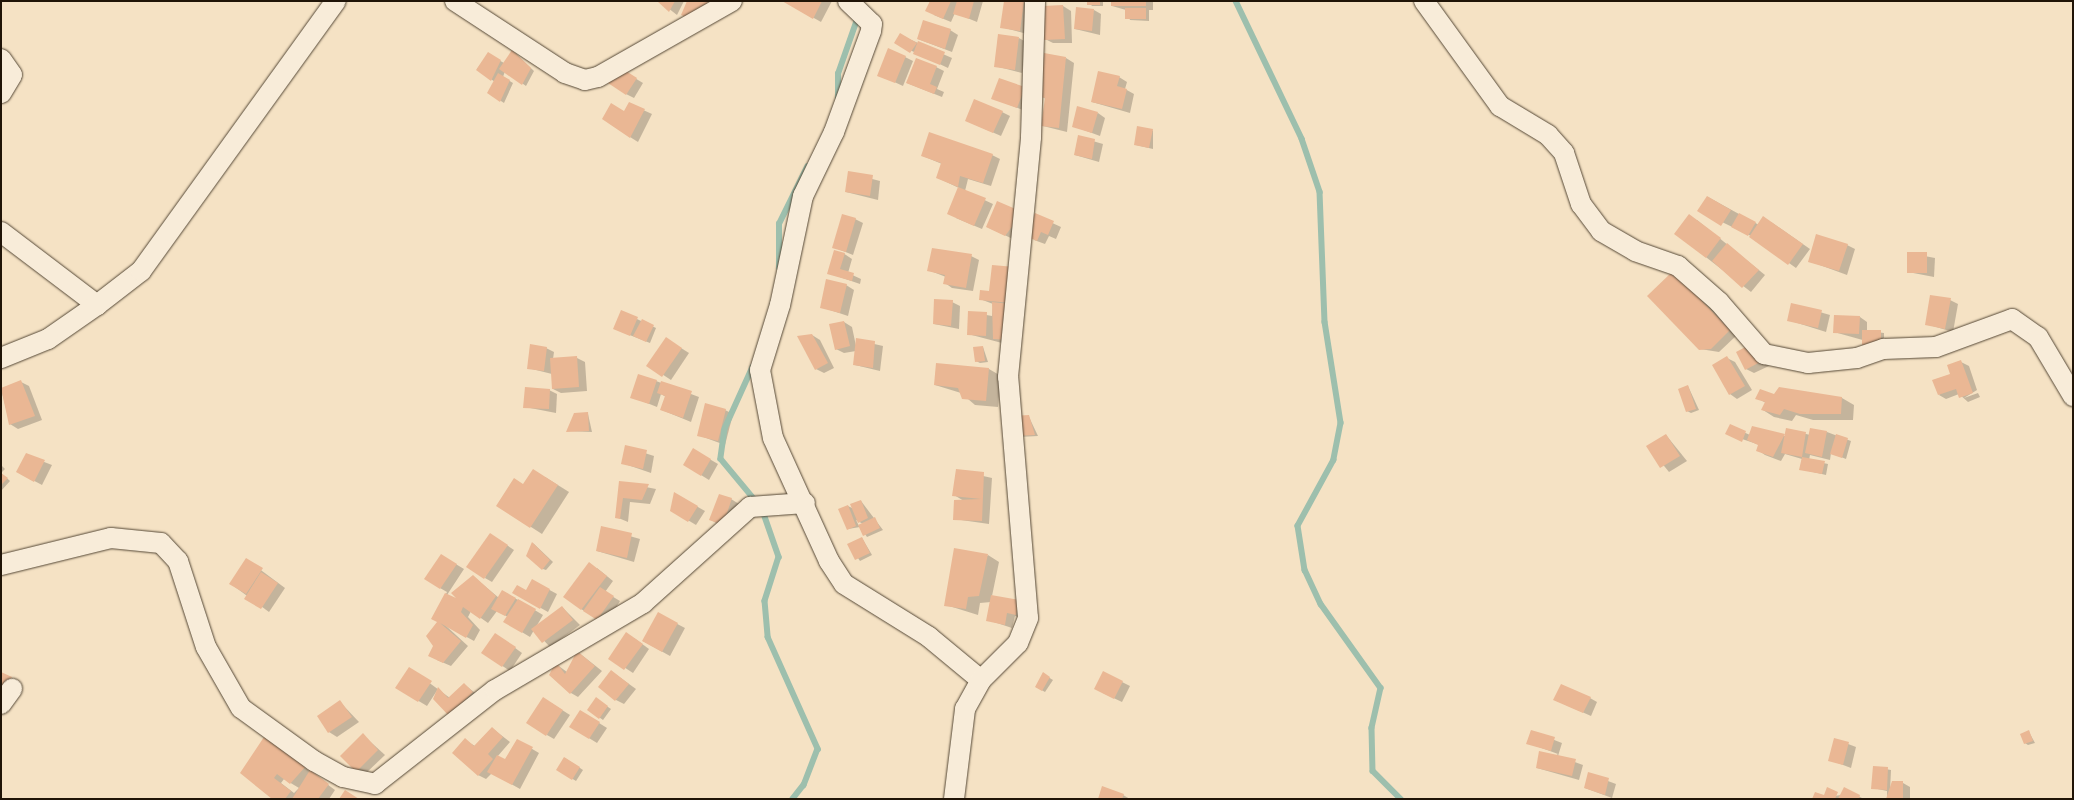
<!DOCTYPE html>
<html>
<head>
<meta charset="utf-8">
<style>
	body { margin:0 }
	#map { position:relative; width:2074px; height:800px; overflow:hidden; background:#f5e2c4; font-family:Alegreya,serif }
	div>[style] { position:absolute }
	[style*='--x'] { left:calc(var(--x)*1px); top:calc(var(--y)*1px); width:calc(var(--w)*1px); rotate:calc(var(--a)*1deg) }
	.shadow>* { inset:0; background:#0003 }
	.stream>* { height:5.5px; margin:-2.75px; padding:0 2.75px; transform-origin:2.75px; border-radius:2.75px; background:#9dbfad }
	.building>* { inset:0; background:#eab794 }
	.roads { filter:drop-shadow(0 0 1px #554836) drop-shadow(0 0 1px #554836) }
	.minor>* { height:20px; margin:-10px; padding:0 10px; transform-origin:10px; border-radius:10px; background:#f8ecd9 }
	span { translate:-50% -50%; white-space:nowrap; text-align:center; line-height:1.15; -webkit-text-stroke:4px #f8ecd9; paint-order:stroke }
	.frame { position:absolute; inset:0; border:2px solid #201407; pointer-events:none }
</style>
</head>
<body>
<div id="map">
	<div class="shadow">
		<i style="clip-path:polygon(659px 1px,684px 1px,677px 15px)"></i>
		<i style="clip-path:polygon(784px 1px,832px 1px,821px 22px)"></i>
		<i style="clip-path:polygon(931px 1px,983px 1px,977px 22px,955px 13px,951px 22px,934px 15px)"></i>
		<i style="clip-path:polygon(1020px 1px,1032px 6px,1027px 34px,1001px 27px)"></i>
		<i style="clip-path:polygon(1088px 1px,1103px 1px,1103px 6px,1092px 6px)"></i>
		<i style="clip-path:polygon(1112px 1px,1153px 1px,1153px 10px,1149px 10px,1149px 21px,1130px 20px,1126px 10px,1112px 6px)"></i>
		<i style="clip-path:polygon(1063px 6px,1071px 11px,1072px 43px,1053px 43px,1045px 39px)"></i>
		<i style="clip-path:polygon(1094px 10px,1101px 14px,1100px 35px,1075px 29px)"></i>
		<i style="clip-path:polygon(950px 30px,958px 35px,952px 52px,918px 39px)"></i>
		<i style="clip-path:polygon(900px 35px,952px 58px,948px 68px,895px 43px)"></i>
		<i style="clip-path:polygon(1019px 38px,1026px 42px,1022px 73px,995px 66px)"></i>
		<i style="clip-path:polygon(515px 53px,534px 71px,526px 86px,505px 71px,503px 77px,513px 83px,504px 103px,489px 93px,495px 82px,477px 69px,488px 54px,504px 63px)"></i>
		<i style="clip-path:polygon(905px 57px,913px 61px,903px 86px,879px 75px)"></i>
		<i style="clip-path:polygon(1066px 58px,1074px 63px,1067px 132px,1043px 126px,1046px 99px,1039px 95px)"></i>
		<i style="clip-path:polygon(936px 67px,944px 71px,937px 89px,944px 92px,942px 97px,907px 83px)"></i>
		<i style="clip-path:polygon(618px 68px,643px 83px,634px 98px,626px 94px)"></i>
		<i style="clip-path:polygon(1119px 77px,1127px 82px,1125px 89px,1134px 94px,1130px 113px,1092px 102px)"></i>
		<i style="clip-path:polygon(1024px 88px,1025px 111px,993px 98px)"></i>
		<i style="clip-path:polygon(630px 104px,652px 114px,638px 142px,630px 137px,625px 113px)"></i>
		<i style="clip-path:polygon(1002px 112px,1010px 116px,1001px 136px,967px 121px)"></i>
		<i style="clip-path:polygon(1098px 113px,1105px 118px,1100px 136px,1073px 126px)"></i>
		<i style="clip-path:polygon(1153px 130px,1153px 149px,1136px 145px)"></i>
		<i style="clip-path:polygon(1079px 137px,1103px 144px,1099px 162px,1075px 155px)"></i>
		<i style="clip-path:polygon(992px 155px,1000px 159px,991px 186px,968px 179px,965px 191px,993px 204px,982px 229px,956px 218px,959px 188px,938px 178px,942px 164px,923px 156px)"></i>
		<i style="clip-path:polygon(849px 173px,880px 181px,878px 200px,846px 192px)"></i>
		<i style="clip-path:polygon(1708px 197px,1759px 225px,1771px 222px,1810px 249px,1796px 268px,1751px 236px,1699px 211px)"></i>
		<i style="clip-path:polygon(1035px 215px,1061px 227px,1056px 239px,1049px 236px,1045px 244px,1034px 240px)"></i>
		<i style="clip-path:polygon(1029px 217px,1013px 239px,987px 227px)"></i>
		<i style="clip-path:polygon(855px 219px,863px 223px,853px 255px,833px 247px)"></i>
		<i style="clip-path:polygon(1697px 220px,1765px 275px,1751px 292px,1676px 234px)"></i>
		<i style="clip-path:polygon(1847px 245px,1855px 249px,1847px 275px,1809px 261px)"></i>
		<i style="clip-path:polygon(843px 253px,852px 259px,848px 273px,861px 279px,860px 284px,828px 273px)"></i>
		<i style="clip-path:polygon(1909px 253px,1935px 258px,1934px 277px,1908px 272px)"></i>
		<i style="clip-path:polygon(971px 256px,979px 260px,973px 291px,952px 288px,945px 283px,946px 277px,928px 270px)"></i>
		<i style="clip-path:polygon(1014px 269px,1002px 343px,968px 334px,970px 312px,992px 316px,993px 304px,980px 299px)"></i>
		<i style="clip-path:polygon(1680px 277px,1737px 335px,1719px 352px,1700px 349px)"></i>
		<i style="clip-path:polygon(846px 285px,854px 290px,848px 316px,821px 307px)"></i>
		<i style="clip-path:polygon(1950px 300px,1958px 304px,1953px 332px,1926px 324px)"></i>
		<i style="clip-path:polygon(952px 302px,960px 306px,959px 329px,934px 324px)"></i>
		<i style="clip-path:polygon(1792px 304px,1830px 315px,1826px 332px,1788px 320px)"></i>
		<i style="clip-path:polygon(622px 312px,656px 328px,650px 343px,622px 332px)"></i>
		<i style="clip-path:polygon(1860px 317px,1867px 322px,1867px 331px,1884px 333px,1884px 346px,1834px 332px)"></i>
		<i style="clip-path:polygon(844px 322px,852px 327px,856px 346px,857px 340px,883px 346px,880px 371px,855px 365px,856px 351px,844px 353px,836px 349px)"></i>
		<i style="clip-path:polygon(812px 335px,820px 340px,834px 368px,824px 373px,816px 369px)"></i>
		<i style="clip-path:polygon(673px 343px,689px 353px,671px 380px,648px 365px)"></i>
		<i style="clip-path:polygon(983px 347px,988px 362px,980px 363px,976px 361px)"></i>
		<i style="clip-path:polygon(546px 348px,554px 352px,553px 359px,577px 358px,585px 362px,587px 391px,561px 393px,553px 389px,552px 374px,528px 368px)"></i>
		<i style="clip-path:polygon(1760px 349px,1769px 366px,1754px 373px,1746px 369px)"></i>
		<i style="clip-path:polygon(1727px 358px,1735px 362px,1752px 390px,1737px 399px,1730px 394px)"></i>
		<i style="clip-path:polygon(1961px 362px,1969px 366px,1977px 390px,1964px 398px,1978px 393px,1980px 397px,1968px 402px,1959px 394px,1946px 399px,1939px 395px)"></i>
		<i style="clip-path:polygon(989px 369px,1001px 376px,998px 407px,975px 405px,961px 393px,935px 385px)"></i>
		<i style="clip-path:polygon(656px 381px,699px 397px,691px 422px,662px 410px,666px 397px,661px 394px,657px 407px,632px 397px)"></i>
		<i style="clip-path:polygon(21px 382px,29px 386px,42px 420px,18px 429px,10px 424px,1px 389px)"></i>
		<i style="clip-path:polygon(1688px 386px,1699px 410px,1691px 413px,1687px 411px)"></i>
		<i style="clip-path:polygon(549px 390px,557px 394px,556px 413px,525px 407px)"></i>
		<i style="clip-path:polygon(1775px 396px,1842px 398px,1854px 405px,1853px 420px,1813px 420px,1796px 415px,1792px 421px,1774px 417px,1763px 410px,1766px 403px,1757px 398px)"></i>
		<i style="clip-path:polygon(725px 410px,733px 414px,725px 445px,698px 435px)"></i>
		<i style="clip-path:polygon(588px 414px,592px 432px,568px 431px)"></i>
		<i style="clip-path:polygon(1029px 417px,1038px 436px,1019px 437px)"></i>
		<i style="clip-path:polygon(1730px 426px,1750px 435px,1786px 436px,1787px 429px,1810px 435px,1827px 432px,1851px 441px,1846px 459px,1831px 453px,1830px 460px,1810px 455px,1809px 460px,1828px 464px,1826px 475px,1800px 469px,1802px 459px,1785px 454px,1781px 461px,1765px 455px,1758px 450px,1760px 445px,1730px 435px)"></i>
		<i style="clip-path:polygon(1666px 435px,1687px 461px,1669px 472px,1648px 446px)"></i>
		<i style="clip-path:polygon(626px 447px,654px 456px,651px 473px,622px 463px)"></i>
		<i style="clip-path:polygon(694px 450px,718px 464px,709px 480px,685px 465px)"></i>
		<i style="clip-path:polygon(26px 455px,52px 465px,42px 485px,25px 476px)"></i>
		<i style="clip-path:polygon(1px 465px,5px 469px,1px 473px,10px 481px,1px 491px)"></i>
		<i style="clip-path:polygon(957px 470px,992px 478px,989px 524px,954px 519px,964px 501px,954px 495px)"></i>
		<i style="clip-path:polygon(545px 477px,569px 492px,542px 534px,498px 506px,524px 485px)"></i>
		<i style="clip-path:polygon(620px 482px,656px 489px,650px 504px,630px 502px,628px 522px,616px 517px)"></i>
		<i style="clip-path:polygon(675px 494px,705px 511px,696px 525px,671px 510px)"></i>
		<i style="clip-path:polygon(731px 499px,739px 504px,718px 524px,711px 520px)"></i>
		<i style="clip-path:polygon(evenodd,861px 501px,883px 530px,867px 537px,860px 527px,848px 529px,848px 506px,854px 509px,861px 501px,856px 520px,863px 524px,859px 526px,856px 520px)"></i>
		<i style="clip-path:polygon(602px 528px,640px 539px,634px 562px,597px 551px)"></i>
		<i style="clip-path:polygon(862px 538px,872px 555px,860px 561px,849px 545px)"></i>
		<i style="clip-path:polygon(498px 539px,514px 550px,492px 582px,485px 578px)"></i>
		<i style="clip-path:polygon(533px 543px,553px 562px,546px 570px,543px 569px)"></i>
		<i style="clip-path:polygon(988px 555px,999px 562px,992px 596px,1018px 601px,1024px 618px,1015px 616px,1012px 628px,988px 620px,991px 602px,980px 603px,978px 615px,946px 605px)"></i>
		<i style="clip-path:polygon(246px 559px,285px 588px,269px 612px,231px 584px)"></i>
		<i style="clip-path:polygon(449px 560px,464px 569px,447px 595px,460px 602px,473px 576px,499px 598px,503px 591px,543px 615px,536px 627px,562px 607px,580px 625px,550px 647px,534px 630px,530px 637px,505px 622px,508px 617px,497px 611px,488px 623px,471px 611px,468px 617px,480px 630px,474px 641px,445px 625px,468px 646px,451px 666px,437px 660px,439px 622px,433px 618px,447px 592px,440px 588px)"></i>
		<i style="clip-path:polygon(597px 568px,613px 581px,605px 592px,620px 601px,606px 624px,581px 609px)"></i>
		<i style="clip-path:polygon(533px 581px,557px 594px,548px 612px,514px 593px,527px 592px)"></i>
		<i style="clip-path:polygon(658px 614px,685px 628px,670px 656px,643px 641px)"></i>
		<i style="clip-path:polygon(634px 638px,649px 649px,633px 673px,610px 658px)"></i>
		<i style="clip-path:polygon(503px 639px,522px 653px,510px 671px,483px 653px)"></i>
		<i style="clip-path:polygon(578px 652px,602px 671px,578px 697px,571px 693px,556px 664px,567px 672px)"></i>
		<i style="clip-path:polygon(409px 668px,450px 698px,464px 684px,480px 697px,457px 719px,438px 689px,427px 706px,397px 688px)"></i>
		<i style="clip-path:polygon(611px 671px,636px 689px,624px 704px,616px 700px)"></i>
		<i style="clip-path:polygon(1043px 674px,1053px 680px,1045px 692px,1036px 687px)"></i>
		<i style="clip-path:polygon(1122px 682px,1130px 686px,1122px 702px,1103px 693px)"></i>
		<i style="clip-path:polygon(1590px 698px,1597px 702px,1591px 716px,1555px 700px)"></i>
		<i style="clip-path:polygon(596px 699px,611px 709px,603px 720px,589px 710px)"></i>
		<i style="clip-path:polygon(340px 702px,359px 722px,337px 737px,329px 732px)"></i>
		<i style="clip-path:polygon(551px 703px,570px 715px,554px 739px,547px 735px)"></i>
		<i style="clip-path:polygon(580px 711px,607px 728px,597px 743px,571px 727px)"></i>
		<i style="clip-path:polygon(492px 728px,510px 742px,497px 757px,506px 761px,517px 740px,539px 753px,520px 789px,492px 773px,486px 779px,478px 775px,465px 740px,475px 746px)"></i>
		<i style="clip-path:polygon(1531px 731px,1562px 743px,1558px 756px,1583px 765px,1579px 780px,1537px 768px,1558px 754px,1528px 743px)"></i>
		<i style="clip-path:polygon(2029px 732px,2035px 743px,2028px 745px,2025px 743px)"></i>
		<i style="clip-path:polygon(363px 735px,385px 755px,364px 775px,356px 771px)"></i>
		<i style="clip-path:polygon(evenodd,265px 738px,335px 790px,329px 799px,274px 799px,265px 738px,284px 779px,299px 788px,294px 793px,281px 783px,284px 779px)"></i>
		<i style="clip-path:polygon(1835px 739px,1856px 747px,1851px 768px,1830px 760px)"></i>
		<i style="clip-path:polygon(565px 758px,583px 770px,576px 781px,558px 770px)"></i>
		<i style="clip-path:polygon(1874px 767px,1891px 770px,1890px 792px,1903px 783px,1910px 787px,1910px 799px,1887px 799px,1887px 791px,1873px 788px)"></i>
		<i style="clip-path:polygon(1589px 774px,1616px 784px,1612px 798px,1585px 788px)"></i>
		<i style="clip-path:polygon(1844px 789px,1864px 799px,1813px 799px,1841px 795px)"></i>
		<i style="clip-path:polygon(1123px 795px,1130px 799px,1099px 799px)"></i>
	</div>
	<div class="stream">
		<i style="--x:1236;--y:1;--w:153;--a:64.4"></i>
		<i style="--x:1302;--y:139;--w:56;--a:71.2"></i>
		<i style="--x:1320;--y:192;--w:130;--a:87.8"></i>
		<i style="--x:1325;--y:322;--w:102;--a:81"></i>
		<i style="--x:1341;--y:423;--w:38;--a:101"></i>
		<i style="--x:1334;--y:460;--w:75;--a:118.6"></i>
		<i style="--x:1298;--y:526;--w:45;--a:81"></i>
		<i style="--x:1305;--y:570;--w:38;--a:65"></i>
		<i style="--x:1321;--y:604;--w:103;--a:54.5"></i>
		<i style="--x:1381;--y:688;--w:41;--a:102.7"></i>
		<i style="--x:1372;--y:728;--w:43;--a:88.7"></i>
		<i style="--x:1373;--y:771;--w:40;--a:45"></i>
		<i style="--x:838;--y:98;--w:24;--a:-90"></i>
		<i style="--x:838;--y:74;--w:60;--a:-70.7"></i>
		<i style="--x:779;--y:268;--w:44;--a:-90"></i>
		<i style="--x:779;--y:224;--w:64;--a:-63.8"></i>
		<i style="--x:753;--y:367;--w:68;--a:114.3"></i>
		<i style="--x:725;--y:429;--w:30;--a:98"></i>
		<i style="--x:721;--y:459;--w:55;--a:50.2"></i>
		<i style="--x:763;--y:511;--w:49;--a:70.8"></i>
		<i style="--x:779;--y:557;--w:46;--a:107.7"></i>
		<i style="--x:765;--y:601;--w:36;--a:85"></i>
		<i style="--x:768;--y:637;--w:123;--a:65.9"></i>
		<i style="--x:818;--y:749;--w:39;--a:111"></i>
		<i style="--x:804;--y:785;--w:18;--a:128"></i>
	</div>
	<div class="building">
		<i style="clip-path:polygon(657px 1px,675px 1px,669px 12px)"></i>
		<i style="clip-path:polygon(687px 1px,708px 1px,701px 18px,695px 21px,681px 15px)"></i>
		<i style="clip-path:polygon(782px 1px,822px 1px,813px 19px)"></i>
		<i style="clip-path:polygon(930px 1px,951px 1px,943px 19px,925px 11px)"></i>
		<i style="clip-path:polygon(957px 1px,974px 1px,969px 19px,953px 14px)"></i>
		<i style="clip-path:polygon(1004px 1px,1024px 1px,1020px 31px,1000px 28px)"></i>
		<i style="clip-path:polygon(1087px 1px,1100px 1px,1100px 5px,1087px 5px)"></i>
		<i style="clip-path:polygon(1111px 1px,1146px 1px,1146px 6px,1111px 6px)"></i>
		<i style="clip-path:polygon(1063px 5px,1065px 39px,1044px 40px,1043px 6px)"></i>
		<i style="clip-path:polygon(1076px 7px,1094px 9px,1092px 31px,1074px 29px)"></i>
		<i style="clip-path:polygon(1125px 8px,1146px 8px,1146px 19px,1125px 19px)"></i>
		<i style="clip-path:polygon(923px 20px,951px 29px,945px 49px,917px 39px)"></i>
		<i style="clip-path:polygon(900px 33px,917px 43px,910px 53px,894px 43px)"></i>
		<i style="clip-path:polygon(998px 34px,1019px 37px,1015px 70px,994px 67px)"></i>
		<i style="clip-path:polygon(918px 41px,945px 52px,940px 65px,913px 54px)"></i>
		<i style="clip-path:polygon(888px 48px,906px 56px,895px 83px,877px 76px)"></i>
		<i style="clip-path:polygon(512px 50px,531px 68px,522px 85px,499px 69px)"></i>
		<i style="clip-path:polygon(488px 52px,501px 60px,491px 81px,476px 70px)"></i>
		<i style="clip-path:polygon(1044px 53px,1066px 57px,1059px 128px,1041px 126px,1045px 98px,1038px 96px)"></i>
		<i style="clip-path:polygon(916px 58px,937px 66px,930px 84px,937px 87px,934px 94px,906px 83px)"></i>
		<i style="clip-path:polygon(618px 66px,637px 78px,626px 95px,605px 81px)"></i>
		<i style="clip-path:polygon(1098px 71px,1120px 76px,1117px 86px,1127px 89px,1122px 109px,1091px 102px)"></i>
		<i style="clip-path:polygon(498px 73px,510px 80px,500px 102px,487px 93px)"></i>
		<i style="clip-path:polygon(999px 78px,1025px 87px,1017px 108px,991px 99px)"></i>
		<i style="clip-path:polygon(974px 99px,1003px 111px,993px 133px,965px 121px)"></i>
		<i style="clip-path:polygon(629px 102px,645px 109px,630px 138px,602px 119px,611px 103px,624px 111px)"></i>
		<i style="clip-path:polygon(1077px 106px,1098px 112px,1092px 133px,1072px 127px)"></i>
		<i style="clip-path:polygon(1137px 126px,1153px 129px,1149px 148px,1134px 145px)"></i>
		<i style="clip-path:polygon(929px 132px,993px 154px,983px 183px,960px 176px,958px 187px,936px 178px,941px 163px,921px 156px)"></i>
		<i style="clip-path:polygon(1078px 135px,1095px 139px,1092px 159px,1074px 155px)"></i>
		<i style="clip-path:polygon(848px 171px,873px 175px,870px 196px,845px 192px)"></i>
		<i style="clip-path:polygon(958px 187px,986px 198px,974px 226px,947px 214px)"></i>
		<i style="clip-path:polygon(1707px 196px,1731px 210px,1721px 226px,1697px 211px)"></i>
		<i style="clip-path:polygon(997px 201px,1023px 212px,1005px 236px,986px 227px)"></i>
		<i style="clip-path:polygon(1035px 213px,1054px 221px,1048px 235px,1041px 232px,1037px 241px,1025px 236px)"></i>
		<i style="clip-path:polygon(1739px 213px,1756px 222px,1748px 236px,1731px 227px)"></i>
		<i style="clip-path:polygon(842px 214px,856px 218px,846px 252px,832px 248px)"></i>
		<i style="clip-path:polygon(1689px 214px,1721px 238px,1706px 258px,1674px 234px)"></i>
		<i style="clip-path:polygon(1763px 216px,1803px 244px,1788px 265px,1749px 237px)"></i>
		<i style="clip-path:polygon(1816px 234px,1848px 244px,1839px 271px,1808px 262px)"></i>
		<i style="clip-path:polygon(1727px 243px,1759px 270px,1742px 288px,1712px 261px)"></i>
		<i style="clip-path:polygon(932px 248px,972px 254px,966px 288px,943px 284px,945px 275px,927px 271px)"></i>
		<i style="clip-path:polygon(834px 250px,845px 253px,840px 269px,854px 273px,852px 281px,827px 274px)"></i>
		<i style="clip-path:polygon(1907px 252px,1927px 252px,1927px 273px,1907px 273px)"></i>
		<i style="clip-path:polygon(992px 265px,1015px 267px,1011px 303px,979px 300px,980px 290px,989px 291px)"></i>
		<i style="clip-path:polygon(1673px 271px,1730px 330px,1711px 349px,1699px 350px,1647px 296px)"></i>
		<i style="clip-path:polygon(826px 279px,847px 284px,840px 313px,820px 308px)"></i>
		<i style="clip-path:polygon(1930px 295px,1951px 298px,1945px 329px,1925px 325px)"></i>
		<i style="clip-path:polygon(934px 299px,953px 300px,951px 326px,933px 324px)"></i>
		<i style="clip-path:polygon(992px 302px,1010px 304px,1008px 340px,993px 339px)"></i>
		<i style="clip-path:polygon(1791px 303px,1822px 310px,1818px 328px,1787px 321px)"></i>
		<i style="clip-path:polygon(621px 310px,638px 317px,630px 336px,613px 329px)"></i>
		<i style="clip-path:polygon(968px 311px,987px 312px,986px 336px,967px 335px)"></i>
		<i style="clip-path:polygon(1834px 315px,1860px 316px,1859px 334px,1833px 333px)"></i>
		<i style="clip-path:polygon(642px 319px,654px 325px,646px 342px,633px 336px)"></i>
		<i style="clip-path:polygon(844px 321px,850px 346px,835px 350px,829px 324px)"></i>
		<i style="clip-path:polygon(1862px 330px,1881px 330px,1881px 345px,1862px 345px)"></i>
		<i style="clip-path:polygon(812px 334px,828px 363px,815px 370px,797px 336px)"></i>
		<i style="clip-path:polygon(666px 337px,682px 348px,662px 377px,646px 366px)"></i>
		<i style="clip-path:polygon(856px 338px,875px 341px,873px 368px,853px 365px)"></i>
		<i style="clip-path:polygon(1753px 343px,1762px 361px,1745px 370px,1736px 352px)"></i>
		<i style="clip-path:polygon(530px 344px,547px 347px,544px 371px,527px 369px)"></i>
		<i style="clip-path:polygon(983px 346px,985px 361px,975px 362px,973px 347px)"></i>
		<i style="clip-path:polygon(577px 356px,579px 387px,552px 389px,550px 358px)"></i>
		<i style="clip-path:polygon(1727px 356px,1745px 386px,1729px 395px,1712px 365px)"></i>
		<i style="clip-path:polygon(1961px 360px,1973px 393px,1959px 398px,1956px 389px,1938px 395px,1932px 380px,1950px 374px,1947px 365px)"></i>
		<i style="clip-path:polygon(936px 363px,989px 368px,986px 401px,962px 399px,958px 388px,934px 385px)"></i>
		<i style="clip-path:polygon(638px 374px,657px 380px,649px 404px,630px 398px)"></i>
		<i style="clip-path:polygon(21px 380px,35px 416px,9px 425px,1px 388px)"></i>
		<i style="clip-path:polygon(661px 381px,692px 391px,683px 418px,660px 410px,665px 396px,657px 393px)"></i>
		<i style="clip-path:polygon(1688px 385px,1696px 409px,1686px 412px,1678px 389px)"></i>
		<i style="clip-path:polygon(525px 387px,550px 389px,549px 409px,523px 408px)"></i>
		<i style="clip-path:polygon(1779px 387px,1842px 397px,1841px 414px,1800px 414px,1784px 409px,1780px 415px,1761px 410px,1765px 402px,1755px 399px,1760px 389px,1774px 394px)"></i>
		<i style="clip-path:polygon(705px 403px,726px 409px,718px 441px,697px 436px)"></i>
		<i style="clip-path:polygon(588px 412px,589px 431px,566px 432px,574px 413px)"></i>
		<i style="clip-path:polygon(1029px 415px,1035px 435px,1015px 436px,1014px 416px)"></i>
		<i style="clip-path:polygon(1730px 424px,1746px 431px,1742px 442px,1725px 434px)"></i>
		<i style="clip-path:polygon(1752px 426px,1785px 434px,1773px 457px,1756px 451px,1758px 445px,1747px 440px)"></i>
		<i style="clip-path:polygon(1786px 428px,1806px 432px,1802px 457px,1825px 461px,1822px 474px,1799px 470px,1802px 457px,1781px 453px)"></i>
		<i style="clip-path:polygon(1810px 428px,1827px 431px,1822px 457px,1805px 453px)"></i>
		<i style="clip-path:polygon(1666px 434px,1680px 456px,1660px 468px,1646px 446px)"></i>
		<i style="clip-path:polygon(1836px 434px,1848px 438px,1842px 458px,1830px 454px)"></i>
		<i style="clip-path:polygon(625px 445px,647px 450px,643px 469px,621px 464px)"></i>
		<i style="clip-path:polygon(693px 448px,711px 459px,701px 476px,683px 465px)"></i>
		<i style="clip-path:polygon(26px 453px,45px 460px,34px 482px,16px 472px)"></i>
		<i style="clip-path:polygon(533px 469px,558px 485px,530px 528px,496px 506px,514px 478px,523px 484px)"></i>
		<i style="clip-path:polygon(956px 469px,984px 472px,982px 521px,953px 520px,954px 500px,981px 499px,952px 496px)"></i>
		<i style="clip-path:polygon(1px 473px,8px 478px,1px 485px)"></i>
		<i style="clip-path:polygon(619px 481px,649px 484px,642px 500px,623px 498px,620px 519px,615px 518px)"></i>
		<i style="clip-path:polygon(674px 492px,698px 506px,688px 522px,670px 511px)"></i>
		<i style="clip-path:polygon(719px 494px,732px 498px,723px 525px,709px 520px)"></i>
		<i style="clip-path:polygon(861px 500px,868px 518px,858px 523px,850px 504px)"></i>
		<i style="clip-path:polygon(848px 505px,856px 526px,847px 530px,838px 509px)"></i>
		<i style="clip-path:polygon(875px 517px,880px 528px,863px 536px,858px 525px)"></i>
		<i style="clip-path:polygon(601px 526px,632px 533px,627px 558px,596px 551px)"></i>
		<i style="clip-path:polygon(490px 533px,508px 545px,484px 579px,466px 567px)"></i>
		<i style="clip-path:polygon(862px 537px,870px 553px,855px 560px,847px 544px)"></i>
		<i style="clip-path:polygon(532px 542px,550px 560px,542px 570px,526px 556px)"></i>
		<i style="clip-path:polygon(954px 548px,988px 554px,979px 596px,968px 597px,966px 609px,944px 606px)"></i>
		<i style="clip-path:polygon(441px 554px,457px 564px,440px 589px,424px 579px)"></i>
		<i style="clip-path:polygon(246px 558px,263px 568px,246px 594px,229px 584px)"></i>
		<i style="clip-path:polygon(589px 562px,607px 576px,581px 610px,563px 597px)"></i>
		<i style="clip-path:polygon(261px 572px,278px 583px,261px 609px,244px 599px)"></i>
		<i style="clip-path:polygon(473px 575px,496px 596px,480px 619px,463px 607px,461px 612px,473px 625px,466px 638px,440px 623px,461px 641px,443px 663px,428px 656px,433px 646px,426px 636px,437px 622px,431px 619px,445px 593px,456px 598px,451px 593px)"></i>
		<i style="clip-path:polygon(532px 579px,550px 589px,540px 609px,512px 593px,517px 585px,526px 590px)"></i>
		<i style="clip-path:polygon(600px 587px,614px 596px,597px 620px,583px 611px)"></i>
		<i style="clip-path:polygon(502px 590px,516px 598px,505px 616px,491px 609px)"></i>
		<i style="clip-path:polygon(991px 595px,1019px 600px,1016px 615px,1007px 613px,1005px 625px,986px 621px)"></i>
		<i style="clip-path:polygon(518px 599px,536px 609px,522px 633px,503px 622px)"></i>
		<i style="clip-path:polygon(562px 606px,573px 620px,542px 643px,531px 629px)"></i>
		<i style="clip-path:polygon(658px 612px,678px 623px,662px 652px,642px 641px)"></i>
		<i style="clip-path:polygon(626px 632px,643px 644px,624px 670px,608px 659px)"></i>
		<i style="clip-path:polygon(495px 633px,516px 647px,502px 667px,481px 653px)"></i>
		<i style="clip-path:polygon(577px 651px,595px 666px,570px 694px,549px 675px,556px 662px,565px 674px)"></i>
		<i style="clip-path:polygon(409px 667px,432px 681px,418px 702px,395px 688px)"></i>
		<i style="clip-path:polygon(611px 670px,629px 684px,615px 701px,598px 687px)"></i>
		<i style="clip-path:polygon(1103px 671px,1123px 681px,1114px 699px,1094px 689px)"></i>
		<i style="clip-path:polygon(1px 672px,12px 677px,1px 697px)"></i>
		<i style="clip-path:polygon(1043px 672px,1050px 677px,1042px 691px,1035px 687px)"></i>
		<i style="clip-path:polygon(464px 683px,473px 692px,449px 716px,433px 699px,438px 687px,448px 698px)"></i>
		<i style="clip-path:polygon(1561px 684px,1591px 697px,1583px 713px,1553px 700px)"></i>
		<i style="clip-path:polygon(543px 697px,563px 710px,546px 736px,526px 723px)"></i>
		<i style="clip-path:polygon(596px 697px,608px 706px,599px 719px,587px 710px)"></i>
		<i style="clip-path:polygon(340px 700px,352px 717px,328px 733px,317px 716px)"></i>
		<i style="clip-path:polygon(580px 710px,600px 722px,589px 739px,569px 727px)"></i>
		<i style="clip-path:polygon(492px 727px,503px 737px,488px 754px,493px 759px,478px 776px,452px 753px,465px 738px,474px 746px)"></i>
		<i style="clip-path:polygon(1531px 730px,1555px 737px,1551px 751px,1526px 744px)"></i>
		<i style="clip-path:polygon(2029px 730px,2033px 741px,2024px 744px,2020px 734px)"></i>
		<i style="clip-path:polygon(363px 733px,378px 750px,356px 772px,340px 756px)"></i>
		<i style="clip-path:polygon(264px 737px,306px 766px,290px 784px,277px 774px,274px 778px,291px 791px,285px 799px,272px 799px,240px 773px)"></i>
		<i style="clip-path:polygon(1834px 738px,1849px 742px,1843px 765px,1828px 761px)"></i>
		<i style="clip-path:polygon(517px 739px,533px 747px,512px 785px,487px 772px,497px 755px,505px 759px)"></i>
		<i style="clip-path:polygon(1539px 751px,1576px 759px,1572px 776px,1536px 768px)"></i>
		<i style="clip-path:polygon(564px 757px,580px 767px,572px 780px,556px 770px)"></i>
		<i style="clip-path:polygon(1873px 766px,1888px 767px,1887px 790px,1871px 789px)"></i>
		<i style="clip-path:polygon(310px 770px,329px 784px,318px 799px,292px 799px)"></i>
		<i style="clip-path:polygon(1588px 772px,1609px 778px,1605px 795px,1584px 788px)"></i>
		<i style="clip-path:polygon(1892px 781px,1903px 781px,1903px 799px,1886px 799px)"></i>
		<i style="clip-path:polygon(1102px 786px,1124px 794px,1122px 799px,1098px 799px)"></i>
		<i style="clip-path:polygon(1827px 787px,1838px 792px,1835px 799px,1812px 799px,1815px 792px,1824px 795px)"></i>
		<i style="clip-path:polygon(1844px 787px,1860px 795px,1859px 799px,1838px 799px)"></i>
		<i style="clip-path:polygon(345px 790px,359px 799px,339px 799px)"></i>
	</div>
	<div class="roads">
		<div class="minor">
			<i style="--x:455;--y:1;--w:131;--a:33.2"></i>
			<i style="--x:565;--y:73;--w:21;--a:19"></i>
			<i style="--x:585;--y:80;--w:13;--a:-13"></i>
			<i style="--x:598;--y:77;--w:154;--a:-29.6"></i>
			<i style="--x:848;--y:1;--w:33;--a:44"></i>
			<i style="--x:872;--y:24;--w:7;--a:98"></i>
			<i style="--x:871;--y:31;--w:108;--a:110.1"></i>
			<i style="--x:834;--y:132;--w:71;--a:115.8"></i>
			<i style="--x:803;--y:196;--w:111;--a:101.9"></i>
			<i style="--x:780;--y:305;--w:68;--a:107.1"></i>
			<i style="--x:760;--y:370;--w:69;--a:79.2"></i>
			<i style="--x:773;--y:438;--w:135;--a:65.5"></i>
			<i style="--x:829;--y:561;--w:27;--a:57"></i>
			<i style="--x:844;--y:584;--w:100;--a:31.9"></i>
			<i style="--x:929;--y:637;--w:67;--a:39.6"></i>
			<i style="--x:1424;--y:1;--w:130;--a:54.1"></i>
			<i style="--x:1500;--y:106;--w:56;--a:31.1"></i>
			<i style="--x:1548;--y:135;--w:24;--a:48"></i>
			<i style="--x:1564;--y:153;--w:54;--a:71.6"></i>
			<i style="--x:1581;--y:204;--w:34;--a:53"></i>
			<i style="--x:1601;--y:231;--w:39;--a:30"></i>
			<i style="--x:1635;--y:251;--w:46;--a:19.2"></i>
			<i style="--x:1678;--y:266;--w:55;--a:41.3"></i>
			<i style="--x:1719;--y:302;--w:69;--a:49.1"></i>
			<i style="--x:1764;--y:354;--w:45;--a:11.6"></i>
			<i style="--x:1808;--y:363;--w:49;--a:-5.8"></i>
			<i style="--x:1857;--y:358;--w:28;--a:-19"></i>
			<i style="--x:1883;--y:349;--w:53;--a:-2.2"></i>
			<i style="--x:1936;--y:347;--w:81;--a:-20.2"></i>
			<i style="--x:2012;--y:319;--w:32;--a:35"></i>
			<i style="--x:2038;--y:337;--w:69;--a:59.3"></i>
			<i style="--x:1;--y:59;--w:19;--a:55"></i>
			<i style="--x:12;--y:75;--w:21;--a:121"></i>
			<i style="--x:1;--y:232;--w:121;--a:37.2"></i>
			<i style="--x:97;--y:305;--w:60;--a:145.2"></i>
			<i style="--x:48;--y:339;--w:51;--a:158"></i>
			<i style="--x:97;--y:305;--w:56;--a:-37.7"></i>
			<i style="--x:141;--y:271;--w:333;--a:-54.2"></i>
			<i style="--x:1;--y:565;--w:113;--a:-13.8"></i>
			<i style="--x:111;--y:538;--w:50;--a:5.7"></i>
			<i style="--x:161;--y:543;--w:25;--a:47"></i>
			<i style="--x:178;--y:561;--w:90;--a:72"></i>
			<i style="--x:206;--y:647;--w:70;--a:60.2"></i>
			<i style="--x:241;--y:708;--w:90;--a:36"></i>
			<i style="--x:314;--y:761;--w:33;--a:29"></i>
			<i style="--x:343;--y:777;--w:33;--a:12"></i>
			<i style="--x:375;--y:784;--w:152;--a:-38.1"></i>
			<i style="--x:495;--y:690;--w:172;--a:-30.4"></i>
			<i style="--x:643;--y:603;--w:144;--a:-41.9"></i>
			<i style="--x:750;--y:507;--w:55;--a:-4.2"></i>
			<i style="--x:1;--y:704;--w:19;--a:-54"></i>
			<i style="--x:954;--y:799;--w:91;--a:-83"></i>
			<i style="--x:965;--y:709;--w:33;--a:-61"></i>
			<i style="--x:981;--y:680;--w:52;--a:-45"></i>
			<i style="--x:1018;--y:643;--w:27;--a:-68"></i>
			<i style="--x:1028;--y:618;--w:242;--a:-94.7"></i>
			<i style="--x:1008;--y:377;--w:241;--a:-84.5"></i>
			<i style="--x:1031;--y:137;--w:136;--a:-88.3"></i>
		</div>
	</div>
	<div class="frame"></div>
</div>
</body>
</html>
